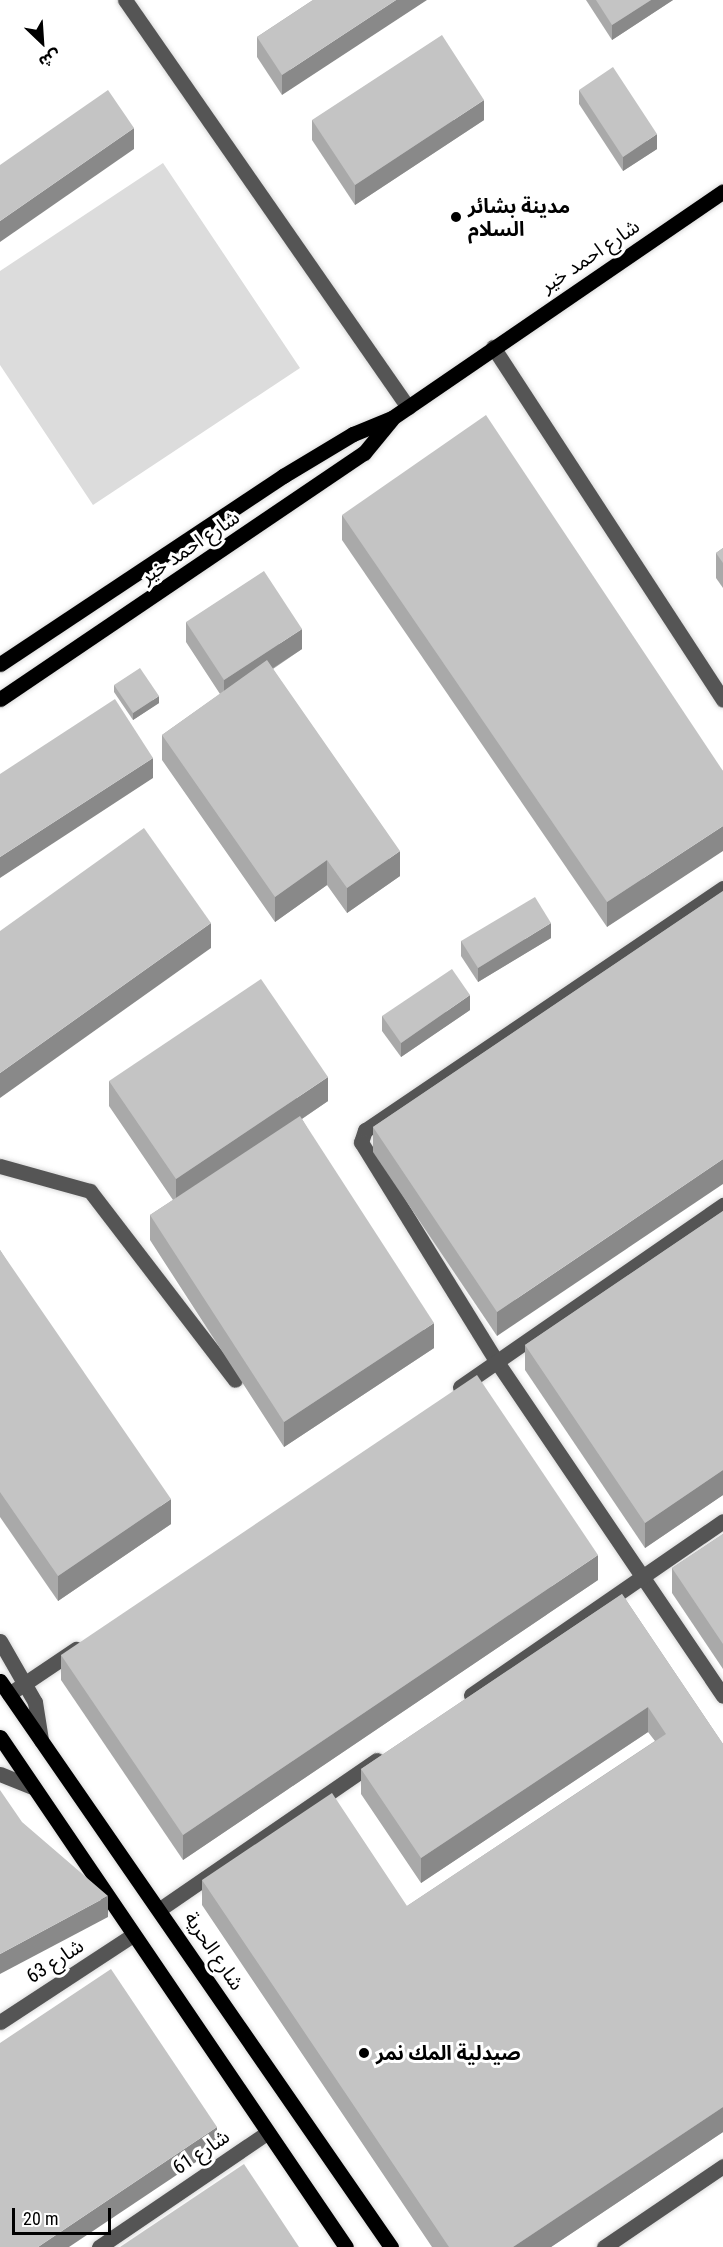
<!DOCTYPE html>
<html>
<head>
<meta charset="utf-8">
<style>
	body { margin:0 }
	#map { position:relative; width:723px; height:2247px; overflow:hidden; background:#fff; font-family:"Roboto Condensed","Noto Sans Arabic",sans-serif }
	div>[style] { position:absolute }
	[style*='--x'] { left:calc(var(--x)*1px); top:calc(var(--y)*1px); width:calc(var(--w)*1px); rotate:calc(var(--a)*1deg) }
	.green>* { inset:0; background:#dcdcdc }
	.roads { filter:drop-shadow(0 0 2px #dbdbdb) drop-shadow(0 0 2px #dbdbdb) }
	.minor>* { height:15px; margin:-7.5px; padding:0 7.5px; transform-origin:7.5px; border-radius:7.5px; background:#555 }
	.major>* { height:15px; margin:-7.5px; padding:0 7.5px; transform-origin:7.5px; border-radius:7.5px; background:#000 }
	.wall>* { inset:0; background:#a9a9a9 }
	.shaded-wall>* { inset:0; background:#898989 }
	.building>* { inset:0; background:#c4c4c4 }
	.dots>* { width:16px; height:16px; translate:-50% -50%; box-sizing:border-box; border:3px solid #fff; border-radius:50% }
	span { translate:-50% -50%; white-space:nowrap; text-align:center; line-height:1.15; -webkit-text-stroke:6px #fff; paint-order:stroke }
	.poi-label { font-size:20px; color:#000; font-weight:700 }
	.left { translate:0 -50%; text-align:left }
	.street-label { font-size:20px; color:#000 }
	.north { position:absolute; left:12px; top:12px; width:60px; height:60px; -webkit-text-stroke:4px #fff; paint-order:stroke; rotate:155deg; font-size:16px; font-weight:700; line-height:24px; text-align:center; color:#000 }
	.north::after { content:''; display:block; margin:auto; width:21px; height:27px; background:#000; clip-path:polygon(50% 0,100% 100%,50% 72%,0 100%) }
	.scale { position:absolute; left:12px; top:2208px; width:99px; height:27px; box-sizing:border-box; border:3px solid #000; border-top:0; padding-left:8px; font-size:18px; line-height:21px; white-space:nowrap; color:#000; -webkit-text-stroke:4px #fff; paint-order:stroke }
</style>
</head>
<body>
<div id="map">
	<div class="green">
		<i style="clip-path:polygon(163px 163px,300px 368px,93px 505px,0 365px,0 271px)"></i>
	</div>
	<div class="roads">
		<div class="minor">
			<i style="--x:125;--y:0;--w:496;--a:55.2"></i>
			<i style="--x:493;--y:347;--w:421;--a:56.9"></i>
			<i style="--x:723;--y:888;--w:432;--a:145.9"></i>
			<i style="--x:365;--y:1130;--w:13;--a:108"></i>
			<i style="--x:361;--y:1142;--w:259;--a:58.3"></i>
			<i style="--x:497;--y:1362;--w:403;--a:55.9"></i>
			<i style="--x:0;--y:1166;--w:93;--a:15.5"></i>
			<i style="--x:90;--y:1191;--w:238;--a:52.5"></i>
			<i style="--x:460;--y:1387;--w:320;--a:-34.7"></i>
			<i style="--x:0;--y:1641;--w:70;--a:60.2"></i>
			<i style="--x:35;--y:1702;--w:39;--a:81"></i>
			<i style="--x:9;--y:1694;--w:81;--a:-33.9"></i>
			<i style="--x:471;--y:1695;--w:306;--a:-34.6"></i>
			<i style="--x:0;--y:1774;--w:35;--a:22"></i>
			<i style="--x:160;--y:1909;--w:263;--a:-34.5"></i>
			<i style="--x:0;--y:2022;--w:159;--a:-33.2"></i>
			<i style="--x:99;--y:2247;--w:203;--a:-34.2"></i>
			<i style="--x:604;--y:2247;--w:144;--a:-34.2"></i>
		</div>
		<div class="major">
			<i style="--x:0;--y:664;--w:340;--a:-33.6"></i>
			<i style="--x:283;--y:476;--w:82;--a:-31"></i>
			<i style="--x:353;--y:434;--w:42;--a:-22.3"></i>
			<i style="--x:392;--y:418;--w:401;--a:-34.4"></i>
			<i style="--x:0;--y:699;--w:439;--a:-34.1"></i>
			<i style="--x:364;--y:453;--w:43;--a:-50.7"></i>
			<i style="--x:0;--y:1681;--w:688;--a:55.36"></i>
			<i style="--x:0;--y:1737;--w:616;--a:55.85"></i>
		</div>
	</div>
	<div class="wall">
		<i style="clip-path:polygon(313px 0,282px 95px,257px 57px,257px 37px)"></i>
		<i style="clip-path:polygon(586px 0,673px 0,612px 40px)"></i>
		<i style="clip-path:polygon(579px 90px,657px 149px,623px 171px,579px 104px)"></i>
		<i style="clip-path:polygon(312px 120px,484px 120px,355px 205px,312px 140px)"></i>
		<i style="clip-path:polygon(342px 515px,723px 771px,607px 927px,342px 540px)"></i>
		<i style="clip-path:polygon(723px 548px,723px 588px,716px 578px,716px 553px)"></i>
		<i style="clip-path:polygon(186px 622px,302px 649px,273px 669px,400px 876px,347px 913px,327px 885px,275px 922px,162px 760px,162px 735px,220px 694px,186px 642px)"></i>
		<i style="clip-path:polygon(114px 685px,159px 703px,133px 720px,114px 692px)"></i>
		<i style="clip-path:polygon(723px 891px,497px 1336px,373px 1152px,373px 1127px)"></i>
		<i style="clip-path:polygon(551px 938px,478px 982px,461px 956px,461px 941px)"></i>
		<i style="clip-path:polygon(470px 1010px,401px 1057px,382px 1031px,382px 1016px)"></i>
		<i style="clip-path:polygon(109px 1081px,328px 1101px,302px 1119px,434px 1348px,284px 1447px,150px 1240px,150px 1215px,173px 1200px,109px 1106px)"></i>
		<i style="clip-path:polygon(723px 1211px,723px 1495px,645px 1548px,525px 1370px,525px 1345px)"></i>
		<i style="clip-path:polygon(0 1250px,171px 1524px,58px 1601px,0 1517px)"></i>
		<i style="clip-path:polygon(723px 1534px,723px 1669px,672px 1593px,672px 1568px)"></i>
		<i style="clip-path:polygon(598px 1580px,183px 1860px,61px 1680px,61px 1655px)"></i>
		<i style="clip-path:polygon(622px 1594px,723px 1744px,723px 2132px,551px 2247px,432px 2247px,202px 1905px,202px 1880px,407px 1906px,655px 1741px,648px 1732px,421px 1883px,361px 1794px,361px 1769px)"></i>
	</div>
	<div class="shaded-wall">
		<i style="clip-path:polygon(396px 0,427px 0,282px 95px,282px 75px)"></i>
		<i style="clip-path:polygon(651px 0,673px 0,612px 40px,612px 25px)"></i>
		<i style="clip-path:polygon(484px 100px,484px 120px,355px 205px,355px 185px)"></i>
		<i style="clip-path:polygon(134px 128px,134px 149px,0 242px,0 221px)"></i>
		<i style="clip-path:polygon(657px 134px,657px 149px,623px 171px,623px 157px)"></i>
		<i style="clip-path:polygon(302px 629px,302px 649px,224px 700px,224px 680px)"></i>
		<i style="clip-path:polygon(159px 696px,159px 703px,133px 720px,133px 713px)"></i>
		<i style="clip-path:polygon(153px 758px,153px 778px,0 878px,0 857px)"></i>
		<i style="clip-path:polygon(723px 826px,723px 851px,607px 927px,607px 902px)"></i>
		<i style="clip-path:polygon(400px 851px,400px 876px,347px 913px,347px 888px)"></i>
		<i style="clip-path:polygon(327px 860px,327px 885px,275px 922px,275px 897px)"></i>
		<i style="clip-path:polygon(211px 923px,211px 948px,0 1098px,0 1073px)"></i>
		<i style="clip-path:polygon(551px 923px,551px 938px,478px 982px,478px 968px)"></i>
		<i style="clip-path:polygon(470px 995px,470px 1010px,401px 1057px,401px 1043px)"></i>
		<i style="clip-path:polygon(328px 1077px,328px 1101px,176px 1204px,176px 1179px)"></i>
		<i style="clip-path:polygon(723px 1159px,723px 1184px,497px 1336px,497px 1312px)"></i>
		<i style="clip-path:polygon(434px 1323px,434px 1348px,284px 1447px,284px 1422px)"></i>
		<i style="clip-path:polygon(723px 1470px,723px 1495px,645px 1548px,645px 1523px)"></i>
		<i style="clip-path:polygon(171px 1499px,171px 1524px,58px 1601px,58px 1576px)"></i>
		<i style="clip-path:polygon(598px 1555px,598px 1580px,183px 1860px,183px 1835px)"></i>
		<i style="clip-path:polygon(648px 1707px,648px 1732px,421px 1883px,421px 1858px)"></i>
		<i style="clip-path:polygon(108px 1896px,108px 1917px,0 1974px,0 1954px)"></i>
		<i style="clip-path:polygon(723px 2107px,723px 2132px,551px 2247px,513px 2247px)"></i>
		<i style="clip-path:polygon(217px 2127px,217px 2148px,69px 2247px,38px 2247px)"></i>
	</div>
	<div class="building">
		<i style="clip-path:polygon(313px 0,396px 0,282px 75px,257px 37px)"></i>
		<i style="clip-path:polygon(596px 0,651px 0,612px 25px)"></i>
		<i style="clip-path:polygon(442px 35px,484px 100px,355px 185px,312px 120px)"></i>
		<i style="clip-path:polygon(613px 67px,657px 134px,623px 157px,579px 90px)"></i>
		<i style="clip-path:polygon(108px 90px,134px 128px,0 221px,0 165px)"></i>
		<i style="clip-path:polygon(486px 415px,723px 771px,723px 826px,607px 902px,342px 515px)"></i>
		<i style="clip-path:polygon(723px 548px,723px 563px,716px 553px)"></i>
		<i style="clip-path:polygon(264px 571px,302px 629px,224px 680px,186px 622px)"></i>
		<i style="clip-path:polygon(267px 660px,400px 851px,347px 888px,327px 860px,275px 897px,162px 735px)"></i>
		<i style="clip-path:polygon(140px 668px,159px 696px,133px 713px,114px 685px)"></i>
		<i style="clip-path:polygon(115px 699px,153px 758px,0 857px,0 774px)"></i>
		<i style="clip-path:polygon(144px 828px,211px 923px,0 1073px,0 931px)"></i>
		<i style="clip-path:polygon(723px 891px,723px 1159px,497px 1312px,373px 1127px)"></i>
		<i style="clip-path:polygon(535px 897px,551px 923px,478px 968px,461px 941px)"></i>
		<i style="clip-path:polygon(452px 969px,470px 995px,401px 1043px,382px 1016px)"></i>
		<i style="clip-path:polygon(261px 979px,328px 1077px,176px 1179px,109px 1081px)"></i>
		<i style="clip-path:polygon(300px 1116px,434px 1323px,284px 1422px,150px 1215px)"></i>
		<i style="clip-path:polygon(723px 1211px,723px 1470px,645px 1523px,525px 1345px)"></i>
		<i style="clip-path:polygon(0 1250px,171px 1499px,58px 1576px,0 1492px)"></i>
		<i style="clip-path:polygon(477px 1375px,598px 1555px,183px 1835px,61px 1655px)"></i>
		<i style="clip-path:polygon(723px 1534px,723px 1644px,672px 1568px)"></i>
		<i style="clip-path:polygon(622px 1594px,723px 1744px,723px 2107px,513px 2247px,449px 2247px,202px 1880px,332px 1793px,407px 1906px,666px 1734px,648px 1707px,421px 1858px,361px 1769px)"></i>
		<i style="clip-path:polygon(0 1790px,22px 1822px,108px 1896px,0 1954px)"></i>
		<i style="clip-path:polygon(111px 1969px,217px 2127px,38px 2247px,0 2247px,0 2043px)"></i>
		<i style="clip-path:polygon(244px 2164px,299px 2247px,120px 2247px)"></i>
	</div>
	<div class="dots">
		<i style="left:456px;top:217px;background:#000"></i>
		<i style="left:364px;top:2053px;background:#000"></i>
	</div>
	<div class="poi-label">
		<span class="left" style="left:468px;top:218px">مدينة بشائر<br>السلام</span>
		<span class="left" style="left:376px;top:2053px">صيدلية المك نمر</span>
	</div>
	<div class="street-label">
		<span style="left:590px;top:256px;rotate:-34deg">شارع احمد خير</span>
		<span style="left:190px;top:547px;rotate:-34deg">شارع احمد خير</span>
		<span style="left:214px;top:1951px;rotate:56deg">شارع الحرية</span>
		<span style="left:55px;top:1961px;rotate:-33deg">شارع 63</span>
		<span style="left:201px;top:2152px;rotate:-34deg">شارع 61</span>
	</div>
	<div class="north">ش</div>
	<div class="scale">20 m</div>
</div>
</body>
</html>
